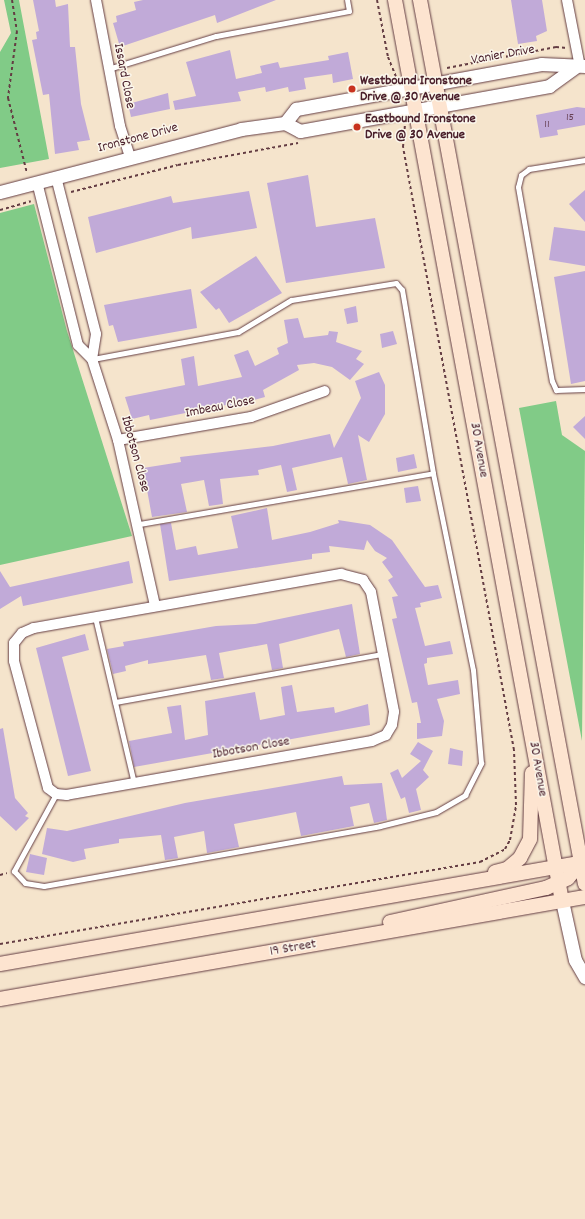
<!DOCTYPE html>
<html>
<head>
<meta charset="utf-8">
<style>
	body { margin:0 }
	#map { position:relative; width:585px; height:1219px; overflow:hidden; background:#f5e4cc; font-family:Dekko,sans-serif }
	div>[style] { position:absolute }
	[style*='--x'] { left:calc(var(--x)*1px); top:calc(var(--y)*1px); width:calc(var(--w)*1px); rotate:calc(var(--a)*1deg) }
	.green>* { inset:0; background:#81cb87 }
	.building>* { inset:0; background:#c1aad8 }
	.path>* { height:2px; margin-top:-1px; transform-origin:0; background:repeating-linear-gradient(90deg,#643d43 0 3px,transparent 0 6px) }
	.roads { filter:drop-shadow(0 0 1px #643d43) drop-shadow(0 0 1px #643d43) }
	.service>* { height:5px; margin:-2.5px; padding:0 2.5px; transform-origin:2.5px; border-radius:2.5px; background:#fff }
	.minor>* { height:10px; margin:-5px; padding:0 5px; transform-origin:5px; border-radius:5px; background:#fff }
	.tertiary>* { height:13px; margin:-6.5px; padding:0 6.5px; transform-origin:6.5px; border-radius:6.5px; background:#fff }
	.secondary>* { height:14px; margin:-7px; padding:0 7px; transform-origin:7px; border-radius:7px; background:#fde4d0 }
	.dots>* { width:11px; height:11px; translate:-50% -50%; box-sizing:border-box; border:2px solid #fbf7ec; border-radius:50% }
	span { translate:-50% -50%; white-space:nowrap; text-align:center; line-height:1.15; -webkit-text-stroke:3px #fbf7ec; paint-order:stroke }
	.number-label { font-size:12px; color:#684256 }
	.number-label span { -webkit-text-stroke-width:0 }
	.street-label { font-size:14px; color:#4a1f2b }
	.poi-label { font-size:14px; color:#4a1f2b; font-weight:700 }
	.left { translate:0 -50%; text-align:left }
</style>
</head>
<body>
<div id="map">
	<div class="green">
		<i style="clip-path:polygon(4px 0,19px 0,49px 159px,0 168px,0 52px,11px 33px)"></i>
		<i style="clip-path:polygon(34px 204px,67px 331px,132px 536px,0 565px,0 213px)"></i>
		<i style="clip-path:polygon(556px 401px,562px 435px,585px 451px,582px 741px,519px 408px)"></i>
	</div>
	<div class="building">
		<i style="clip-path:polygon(33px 0,55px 0,56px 7px,68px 4px,70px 47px,75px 47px,81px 104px,90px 140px,77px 142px,79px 150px,55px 154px,49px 94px,43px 95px,32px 40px,37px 39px,36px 32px,39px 31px)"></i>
		<i style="clip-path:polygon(143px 0,276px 0,217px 23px,215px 15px,120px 47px,113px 23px,117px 22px,116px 16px,136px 10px,134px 2px)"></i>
		<i style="clip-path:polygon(511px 0,542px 0,547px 31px,536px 36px,537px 41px,518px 44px)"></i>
		<i style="clip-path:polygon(230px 50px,236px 79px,262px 73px,260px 66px,278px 62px,280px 68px,329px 60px,328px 56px,348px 52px,353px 79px,333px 83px,332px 74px,304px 78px,306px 89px,289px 92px,288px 87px,266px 92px,265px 87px,238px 92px,241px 101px,175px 110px,173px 101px,196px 96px,186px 62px)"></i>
		<i style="clip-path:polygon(168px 93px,170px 109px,131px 117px,128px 104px)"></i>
		<i style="clip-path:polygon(577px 107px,585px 108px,585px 125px,557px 130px,558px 135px,540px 138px,536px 115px)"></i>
		<i style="clip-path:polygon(308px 175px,316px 227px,375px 218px,385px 268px,286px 283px,267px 183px)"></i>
		<i style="clip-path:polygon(585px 190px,585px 222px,569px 204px)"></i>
		<i style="clip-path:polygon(249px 191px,257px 228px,192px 239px,191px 227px,96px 253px,88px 217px,171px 196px,173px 203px)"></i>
		<i style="clip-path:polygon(554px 227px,585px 231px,585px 266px,549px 260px)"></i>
		<i style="clip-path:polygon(256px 256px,282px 293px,229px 323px,219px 308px,216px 310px,200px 292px)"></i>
		<i style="clip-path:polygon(585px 271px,585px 381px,571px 384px,554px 277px)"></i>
		<i style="clip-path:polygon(191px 289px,197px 328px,118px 342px,113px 325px,109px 326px,104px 305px)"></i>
		<i style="clip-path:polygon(356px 306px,358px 322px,347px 324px,344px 309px)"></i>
		<i style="clip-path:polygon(298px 318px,304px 338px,328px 335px,329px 331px,338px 332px,336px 342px,362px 351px,356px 359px,364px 364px,350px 380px,332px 367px,314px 363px,297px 365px,299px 370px,263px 390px,265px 397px,227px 407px,226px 405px,150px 420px,149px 415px,132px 419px,125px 397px,185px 385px,181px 359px,194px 356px,198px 386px,242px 377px,234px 355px,248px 350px,255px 366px,279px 354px,277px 348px,288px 343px,284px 320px)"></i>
		<i style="clip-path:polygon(393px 331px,397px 344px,382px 348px,380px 334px)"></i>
		<i style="clip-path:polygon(379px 372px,385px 385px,385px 414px,369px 442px,358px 435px,367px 480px,348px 484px,342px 457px,292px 468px,297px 490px,287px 492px,281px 465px,258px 470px,259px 475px,220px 479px,223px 504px,209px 506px,204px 480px,181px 484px,187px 512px,152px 517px,143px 468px,181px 462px,180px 457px,273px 446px,330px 434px,334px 448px,361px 398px,355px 381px)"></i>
		<i style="clip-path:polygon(585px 416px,585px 439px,573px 427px)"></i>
		<i style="clip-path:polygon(414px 454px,417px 468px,398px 472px,396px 458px)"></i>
		<i style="clip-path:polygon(418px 486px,421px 501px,406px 503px,404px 488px)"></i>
		<i style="clip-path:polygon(267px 508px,272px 540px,310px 532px,339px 523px,338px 520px,370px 525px,392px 540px,425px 587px,438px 585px,442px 598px,420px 603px,421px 607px,415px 608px,425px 646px,450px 641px,453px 654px,427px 658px,427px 663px,424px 664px,428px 685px,458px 680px,460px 694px,437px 699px,444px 721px,442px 736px,417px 739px,417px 723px,421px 723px,417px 702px,412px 703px,392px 619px,397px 618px,392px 597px,398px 596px,388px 580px,393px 577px,382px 562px,387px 558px,375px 551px,367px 540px,364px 550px,329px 546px,330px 552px,312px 554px,312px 559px,169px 581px,160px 524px,171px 523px,176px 550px,196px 546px,198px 555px,238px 548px,231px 516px)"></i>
		<i style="clip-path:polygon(129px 561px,133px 583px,23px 606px,21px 596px,0 609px,0 571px,10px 587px)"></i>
		<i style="clip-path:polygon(352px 604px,360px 654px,346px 657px,339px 629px,279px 644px,283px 668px,272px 670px,267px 644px,219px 653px,224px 678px,211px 680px,206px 655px,148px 664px,148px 660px,125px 666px,126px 671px,113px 674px,107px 649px,124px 646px,123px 642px,216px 626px,255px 624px)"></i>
		<i style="clip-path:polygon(85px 634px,89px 650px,62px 657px,91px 771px,68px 776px,36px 648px)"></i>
		<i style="clip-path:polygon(292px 685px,297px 712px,334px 707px,335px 713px,368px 704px,370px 725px,134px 767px,129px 741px,172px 733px,167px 707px,181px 705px,185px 740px,208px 735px,205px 701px,255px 692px,260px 720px,285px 715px,281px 687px)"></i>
		<i style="clip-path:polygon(3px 728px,15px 798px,28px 813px,25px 816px,29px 818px,16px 831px,0 816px,0 729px)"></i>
		<i style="clip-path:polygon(418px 742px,433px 751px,423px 770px,429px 777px,416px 789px,421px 810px,409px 813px,405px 797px,401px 799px,390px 773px,398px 769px,402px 778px,421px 761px,410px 754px)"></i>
		<i style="clip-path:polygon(450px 748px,463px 751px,462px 766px,448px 764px)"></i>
		<i style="clip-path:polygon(342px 776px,344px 785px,382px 783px,387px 820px,374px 823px,369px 803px,350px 807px,354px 826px,301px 836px,296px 812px,234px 824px,239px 847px,207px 853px,204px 831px,174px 837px,178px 858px,165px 860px,161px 835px,119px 839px,119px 843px,84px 849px,86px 859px,73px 862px,42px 854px,47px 828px,67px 831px,185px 803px)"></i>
		<i style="clip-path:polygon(30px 854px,47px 858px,44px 875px,26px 872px)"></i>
	</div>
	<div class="path">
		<i style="--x:12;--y:0;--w:31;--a:81"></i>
		<i style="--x:17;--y:31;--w:68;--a:97.7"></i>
		<i style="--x:8;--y:98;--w:77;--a:75.8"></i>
		<i style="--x:377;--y:0;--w:58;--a:79.1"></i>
		<i style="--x:388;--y:57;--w:22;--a:68"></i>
		<i style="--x:447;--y:68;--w:111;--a:-10.9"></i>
		<i style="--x:556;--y:47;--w:11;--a:5"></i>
		<i style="--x:71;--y:192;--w:110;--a:-14.2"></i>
		<i style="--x:178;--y:165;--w:122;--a:-10.4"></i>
		<i style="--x:0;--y:210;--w:32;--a:-16"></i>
		<i style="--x:0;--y:875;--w:7;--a:-16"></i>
		<i style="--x:0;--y:944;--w:487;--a:-9.7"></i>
		<i style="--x:480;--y:862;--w:28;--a:-27"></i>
		<i style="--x:505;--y:849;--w:10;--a:-61"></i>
		<i style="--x:510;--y:840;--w:36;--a:-80"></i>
		<i style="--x:516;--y:805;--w:55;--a:-92.1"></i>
		<i style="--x:514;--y:750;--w:613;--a:-100.43"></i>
		<i style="--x:403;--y:147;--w:23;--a:-85"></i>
	</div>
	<div class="roads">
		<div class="service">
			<i style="--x:108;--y:69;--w:113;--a:-17"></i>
			<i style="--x:216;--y:36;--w:135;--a:-10.6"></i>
			<i style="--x:349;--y:11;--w:11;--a:-100"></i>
			<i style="--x:585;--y:160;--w:57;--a:170.9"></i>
			<i style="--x:529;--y:169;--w:10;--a:143"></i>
			<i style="--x:521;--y:175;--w:12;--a:104"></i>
			<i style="--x:518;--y:187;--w:197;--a:80.1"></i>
			<i style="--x:552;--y:381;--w:10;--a:66"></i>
			<i style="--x:556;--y:390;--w:29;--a:-2"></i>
			<i style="--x:139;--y:524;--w:298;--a:-9.8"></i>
			<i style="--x:95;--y:617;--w:171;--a:76.8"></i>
			<i style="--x:115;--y:702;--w:272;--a:-10.2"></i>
			<i style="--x:56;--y:794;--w:88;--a:118.6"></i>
			<i style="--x:14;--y:871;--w:16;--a:47"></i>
			<i style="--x:25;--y:883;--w:19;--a:9"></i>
			<i style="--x:44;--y:886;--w:341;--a:-10.1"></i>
			<i style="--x:380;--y:826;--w:58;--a:-14"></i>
			<i style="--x:436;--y:812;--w:34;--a:-30"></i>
			<i style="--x:465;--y:795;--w:36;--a:-63"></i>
			<i style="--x:481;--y:763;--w:93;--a:-94.9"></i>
			<i style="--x:473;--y:670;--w:201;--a:-101.5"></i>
			<i style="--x:433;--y:473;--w:186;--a:-99.6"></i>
			<i style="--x:402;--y:290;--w:9;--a:-131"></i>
			<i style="--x:396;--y:283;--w:106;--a:170.8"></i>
			<i style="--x:291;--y:300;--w:62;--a:148.9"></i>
			<i style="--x:238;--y:332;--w:148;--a:169.5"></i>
		</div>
		<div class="minor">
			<i style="--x:96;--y:0;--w:128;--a:79.2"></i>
			<i style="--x:120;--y:126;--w:32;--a:72"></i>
			<i style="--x:567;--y:0;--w:68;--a:79"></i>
			<i style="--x:56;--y:177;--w:162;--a:75.7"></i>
			<i style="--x:96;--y:334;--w:25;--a:99"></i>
			<i style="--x:37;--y:182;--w:168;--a:75.9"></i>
			<i style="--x:78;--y:345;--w:20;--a:45"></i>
			<i style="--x:92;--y:359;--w:85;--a:72.2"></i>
			<i style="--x:118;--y:440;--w:170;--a:77.4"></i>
			<i style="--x:118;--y:440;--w:135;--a:-9.8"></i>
			<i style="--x:251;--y:417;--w:78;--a:-19.4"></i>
			<i style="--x:341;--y:574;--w:23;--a:15"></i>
			<i style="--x:363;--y:580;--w:14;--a:56"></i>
			<i style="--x:371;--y:592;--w:122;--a:79.1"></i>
			<i style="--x:394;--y:712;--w:13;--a:99"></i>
			<i style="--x:392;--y:725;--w:12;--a:121"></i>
			<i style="--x:386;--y:735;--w:15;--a:157"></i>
			<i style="--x:372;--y:741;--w:310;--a:170"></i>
			<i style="--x:67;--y:795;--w:11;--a:-175"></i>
			<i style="--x:56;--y:794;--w:10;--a:-143"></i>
			<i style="--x:48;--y:788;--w:131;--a:-105"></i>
			<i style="--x:14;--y:661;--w:18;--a:-90"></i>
			<i style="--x:14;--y:643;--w:13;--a:-51"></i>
			<i style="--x:22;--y:633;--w:13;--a:-23"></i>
			<i style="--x:34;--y:628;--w:312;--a:-10"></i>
		</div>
		<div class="tertiary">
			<i style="--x:285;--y:123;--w:18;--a:-52"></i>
			<i style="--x:296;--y:109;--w:249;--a:-10.4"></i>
			<i style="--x:541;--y:64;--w:44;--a:2.6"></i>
			<i style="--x:0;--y:192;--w:249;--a:-14.6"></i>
			<i style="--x:241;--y:129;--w:44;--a:-7.8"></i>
			<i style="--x:285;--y:123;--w:17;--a:28"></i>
			<i style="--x:300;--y:131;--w:253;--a:-10.2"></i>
			<i style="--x:549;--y:86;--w:32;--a:-36"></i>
			<i style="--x:562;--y:901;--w:60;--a:77.6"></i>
			<i style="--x:575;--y:960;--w:20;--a:60"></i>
		</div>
		<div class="secondary">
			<i style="--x:395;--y:0;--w:916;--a:79.5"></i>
			<i style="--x:420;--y:0;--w:899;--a:79.43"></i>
			<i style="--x:495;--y:872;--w:12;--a:-14"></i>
			<i style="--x:507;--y:869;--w:17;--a:-40"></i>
			<i style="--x:520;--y:858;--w:21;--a:-62"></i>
			<i style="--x:530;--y:839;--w:66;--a:-88.3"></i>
			<i style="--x:390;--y:922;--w:160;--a:-12.3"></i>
			<i style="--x:546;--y:888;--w:24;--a:-24"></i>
			<i style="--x:568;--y:878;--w:20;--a:-49"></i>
			<i style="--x:0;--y:964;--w:594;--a:-9.89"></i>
			<i style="--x:0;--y:999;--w:594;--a:-9.89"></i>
		</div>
	</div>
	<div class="dots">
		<i style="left:352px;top:89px;background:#c8321e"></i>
		<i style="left:357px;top:127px;background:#c8321e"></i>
	</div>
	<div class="number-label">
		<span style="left:570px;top:118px">15</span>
		<span style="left:547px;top:125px">11</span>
	</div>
	<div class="street-label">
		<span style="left:503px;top:55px;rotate:-10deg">Vanier Drive</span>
		<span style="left:124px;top:76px;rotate:79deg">Issard Close</span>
		<span style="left:138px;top:138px;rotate:-15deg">Ironstone Drive</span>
		<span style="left:220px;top:407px;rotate:-11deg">Imbeau Close</span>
		<span style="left:479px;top:450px;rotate:80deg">30 Avenue</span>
		<span style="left:135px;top:454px;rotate:75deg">Ibbotson Close</span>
		<span style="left:251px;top:748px;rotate:-10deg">Ibbotson Close</span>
		<span style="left:538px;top:769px;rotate:80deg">30 Avenue</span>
		<span style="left:293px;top:948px;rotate:-10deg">19 Street</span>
	</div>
	<div class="poi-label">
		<span class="left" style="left:360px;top:89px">Westbound Ironstone<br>Drive @ 30 Avenue</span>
		<span class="left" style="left:365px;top:127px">Eastbound Ironstone<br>Drive @ 30 Avenue</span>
	</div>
</div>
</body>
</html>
